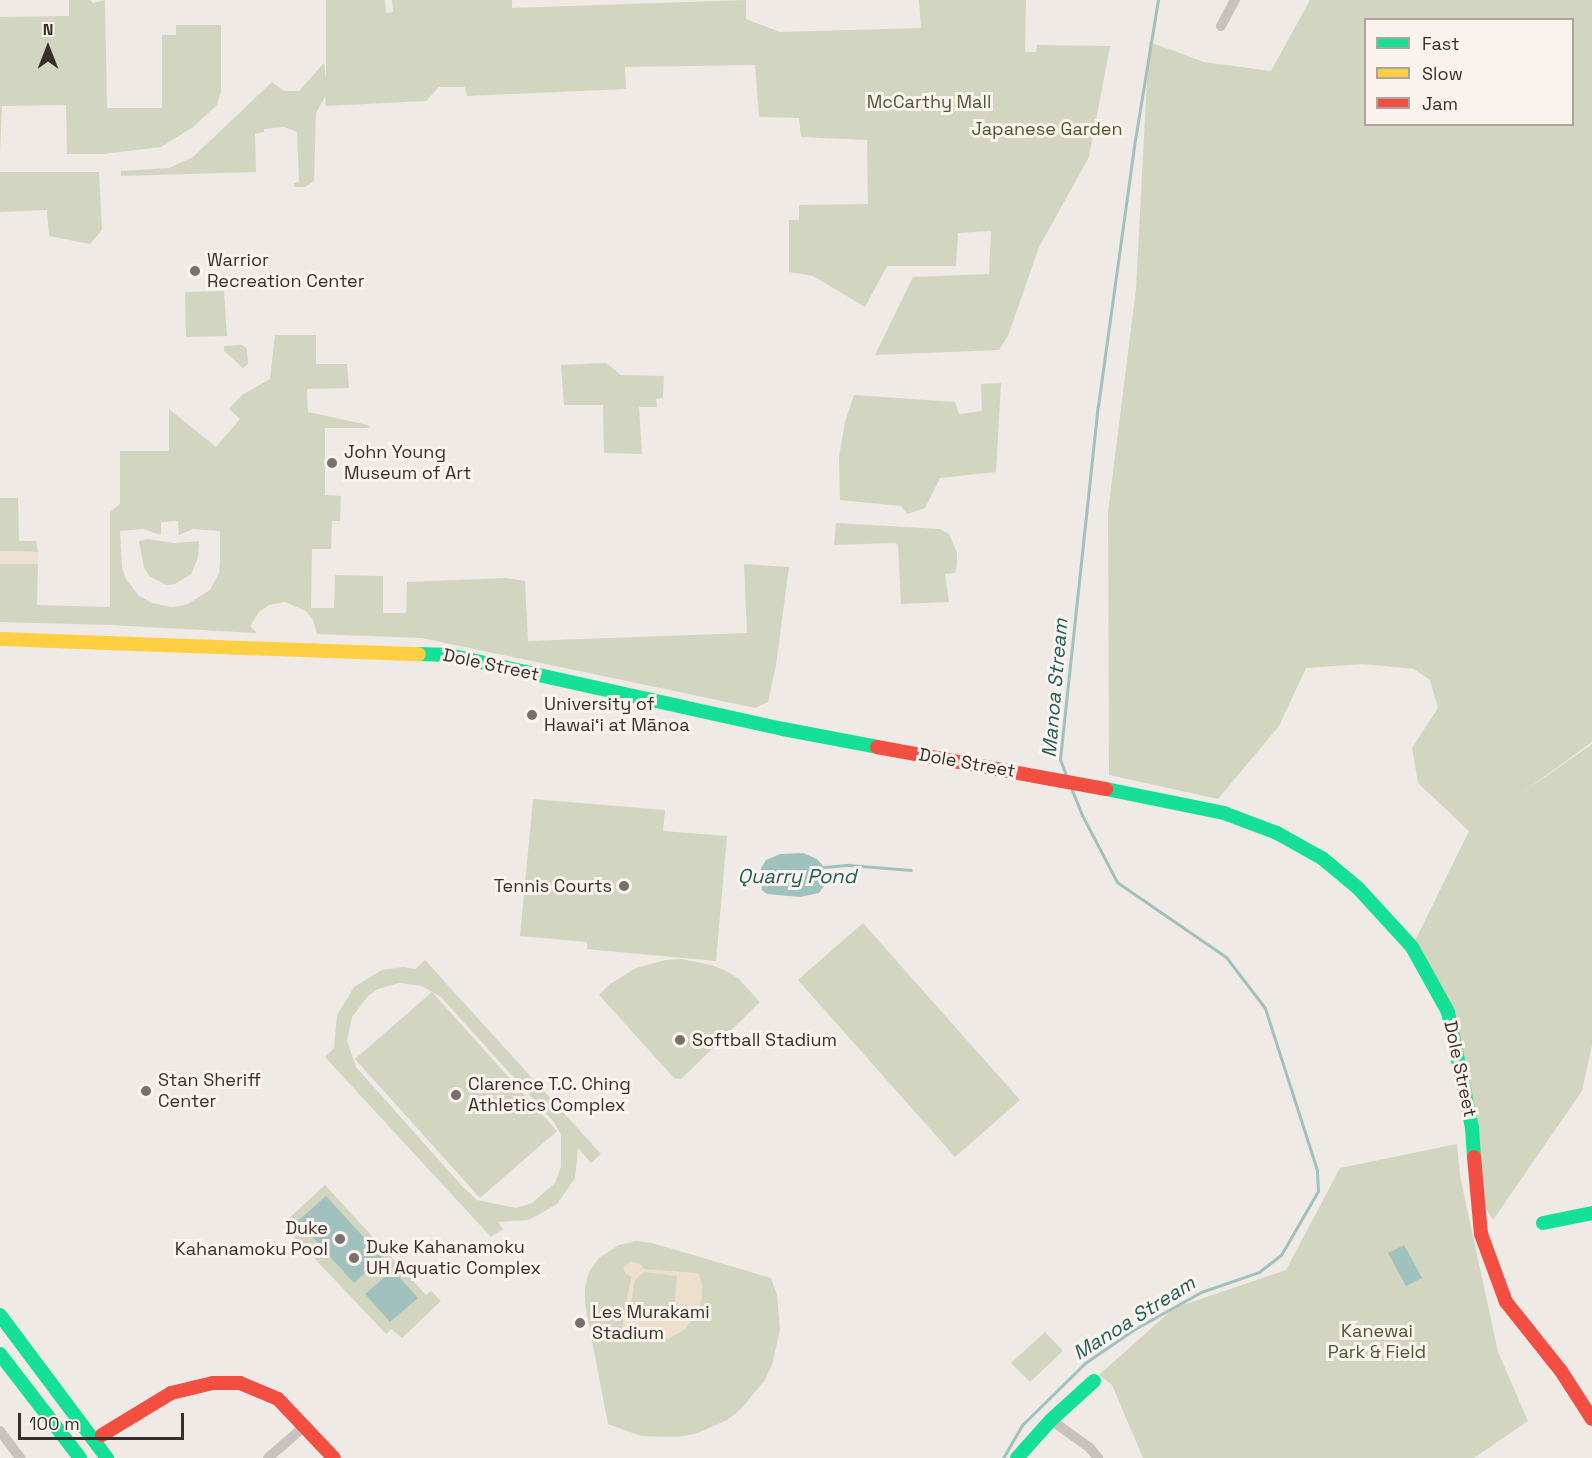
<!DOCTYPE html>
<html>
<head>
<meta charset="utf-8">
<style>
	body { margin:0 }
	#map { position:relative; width:1592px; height:1458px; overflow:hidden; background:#efeae5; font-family:"Space Grotesk",sans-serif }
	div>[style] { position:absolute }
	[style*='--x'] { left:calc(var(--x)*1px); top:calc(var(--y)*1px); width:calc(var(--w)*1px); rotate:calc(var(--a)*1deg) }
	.green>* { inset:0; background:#d2d5bf }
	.sand>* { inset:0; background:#eedfcc }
	.plaza>* { inset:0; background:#ede0d5 }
	.water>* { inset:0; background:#a1c1be }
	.stream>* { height:3px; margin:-1.5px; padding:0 1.5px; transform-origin:1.5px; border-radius:1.5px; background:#a1c1be }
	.street>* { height:10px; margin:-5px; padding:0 5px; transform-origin:5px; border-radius:5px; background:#c9c1bd }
	.fast>* { height:14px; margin:-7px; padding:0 7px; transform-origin:7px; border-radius:7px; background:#16e098 }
	.slow>* { height:14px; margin:-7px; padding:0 7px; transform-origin:7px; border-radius:7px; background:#ffcf43 }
	.jam>* { height:14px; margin:-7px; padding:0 7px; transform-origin:7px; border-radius:7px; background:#f24e42 }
	.dots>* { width:16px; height:16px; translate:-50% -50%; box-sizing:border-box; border:3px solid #faf3ed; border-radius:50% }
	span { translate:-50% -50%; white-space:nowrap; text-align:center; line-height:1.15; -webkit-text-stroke:6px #faf3ed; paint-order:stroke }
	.park-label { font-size:18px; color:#4d582f }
	.poi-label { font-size:18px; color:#3a2e2b }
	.left { translate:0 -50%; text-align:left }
	.right { translate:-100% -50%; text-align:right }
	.street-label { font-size:18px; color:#3a2e2b }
	.water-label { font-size:20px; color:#205c5a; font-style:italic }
	.legend { position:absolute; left:1364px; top:18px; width:210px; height:108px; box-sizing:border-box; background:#faf3ed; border:2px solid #ada49f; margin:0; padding:8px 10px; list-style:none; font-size:18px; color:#3a2e2b }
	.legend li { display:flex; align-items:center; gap:12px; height:30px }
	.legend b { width:30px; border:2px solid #ada49f }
	.north { position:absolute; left:18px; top:18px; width:60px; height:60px; -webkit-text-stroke:4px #faf3ed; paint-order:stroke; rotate:0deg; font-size:16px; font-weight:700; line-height:24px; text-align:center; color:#3a2e2b }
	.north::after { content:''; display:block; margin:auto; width:21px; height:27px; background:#3a2e2b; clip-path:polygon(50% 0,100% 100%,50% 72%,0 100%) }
	.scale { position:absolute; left:18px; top:1413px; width:166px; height:27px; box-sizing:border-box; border:3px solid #3a2e2b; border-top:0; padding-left:8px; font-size:18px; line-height:21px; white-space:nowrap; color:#3a2e2b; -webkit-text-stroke:4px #faf3ed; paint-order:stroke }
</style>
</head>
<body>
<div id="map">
	<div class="green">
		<i style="clip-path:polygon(69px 0,90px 0,93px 3px,105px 0,107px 108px,162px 108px,162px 35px,176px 35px,176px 25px,221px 25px,221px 91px,217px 105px,193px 127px,161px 147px,103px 154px,67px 154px,66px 105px,2px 106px,0 153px,0 17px,69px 16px)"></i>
		<i style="clip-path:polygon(326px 0,385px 0,386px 13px,393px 12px,392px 0,512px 0,512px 8px,746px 0,746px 19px,780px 32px,921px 28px,919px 0,1026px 0,1025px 52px,1036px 52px,1037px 45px,1110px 46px,1089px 157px,1039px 247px,1008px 336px,999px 350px,875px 355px,913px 277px,989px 274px,991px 231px,958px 233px,956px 266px,887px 266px,865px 307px,813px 276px,789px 272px,789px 220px,799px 220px,799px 205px,868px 204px,867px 140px,801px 137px,799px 118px,759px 117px,755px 65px,625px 67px,626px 89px,467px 96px,465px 87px,439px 87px,426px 101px,326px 106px,325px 97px,316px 113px,314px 181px,305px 187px,294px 187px,294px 183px,299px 182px,297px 132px,284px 127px,264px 129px,264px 132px,255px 134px,256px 172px,121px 176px,121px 171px,169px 168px,193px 157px,272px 82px,284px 91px,299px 91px,324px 63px,326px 79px)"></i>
		<i style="clip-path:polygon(evenodd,1310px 0,1592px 0,1592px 742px,1518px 796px,1592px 744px,1592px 1045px,1582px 1091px,1493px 1220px,1476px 1193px,1448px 1012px,1412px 947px,1469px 831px,1418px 783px,1412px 748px,1438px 708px,1430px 680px,1414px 669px,1363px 664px,1306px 668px,1279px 726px,1218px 799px,1109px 775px,1108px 512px,1136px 289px,1149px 42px,1204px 62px,1271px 71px,1310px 0,1366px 20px,1572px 20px,1572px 124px,1366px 124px,1366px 20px)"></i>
		<i style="clip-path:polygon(0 172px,99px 172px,102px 230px,90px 244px,49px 236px,47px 210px,0 212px)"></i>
		<i style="clip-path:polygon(224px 291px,227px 336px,186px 337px,185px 292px)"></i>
		<i style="clip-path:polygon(evenodd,275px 335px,316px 335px,316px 364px,347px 364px,349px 388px,307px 389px,308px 412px,368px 425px,369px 428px,325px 428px,325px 495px,341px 496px,340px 521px,332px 521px,331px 549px,312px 549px,311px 608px,334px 608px,335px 575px,383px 576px,383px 613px,406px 613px,407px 582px,506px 578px,525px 581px,528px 641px,747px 633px,744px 564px,789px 567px,776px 665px,768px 702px,755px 708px,422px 638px,317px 634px,313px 620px,306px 611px,285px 602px,269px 605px,259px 612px,250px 626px,257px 633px,110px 625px,0 622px,0 564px,38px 564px,37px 605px,110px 607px,110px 512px,120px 504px,120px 451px,169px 451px,169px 409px,216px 447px,240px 419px,229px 409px,242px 395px,270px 379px,275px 335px,178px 521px,179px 535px,193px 529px,220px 531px,220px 562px,219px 573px,210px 590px,186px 605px,172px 607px,152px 603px,138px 595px,126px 579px,122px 568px,120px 531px,143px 529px,161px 535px,161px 522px,178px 521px)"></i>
		<i style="clip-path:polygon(242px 345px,247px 349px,248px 364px,243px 368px,224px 351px,224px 346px)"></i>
		<i style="clip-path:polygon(606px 363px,621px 375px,664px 376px,663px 398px,656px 399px,657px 407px,639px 407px,642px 454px,604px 453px,603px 405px,564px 405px,561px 365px)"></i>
		<i style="clip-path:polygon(1001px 383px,996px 472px,940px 478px,925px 508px,907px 514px,901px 506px,840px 500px,839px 457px,845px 422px,854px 395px,955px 402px,959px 414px,982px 411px,981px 384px)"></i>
		<i style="clip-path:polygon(0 498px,18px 498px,19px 541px,36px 541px,38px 552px,0 551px)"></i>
		<i style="clip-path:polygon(836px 523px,940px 529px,949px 534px,957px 553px,957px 565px,955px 573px,945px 574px,949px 602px,901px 604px,898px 545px,895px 543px,834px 545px)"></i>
		<i style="clip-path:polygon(148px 539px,174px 543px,199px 541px,198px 558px,191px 574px,175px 584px,166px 585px,149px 576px,144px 568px,139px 541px)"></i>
		<i style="clip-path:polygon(533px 799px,665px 810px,663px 831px,727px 836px,716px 961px,587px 949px,587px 942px,520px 936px)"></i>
		<i style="clip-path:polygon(863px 923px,1020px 1100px,955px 1157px,798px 980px)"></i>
		<i style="clip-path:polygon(681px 959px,711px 965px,726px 971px,739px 979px,760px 1002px,681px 1079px,674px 1078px,599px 995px,610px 984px,636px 968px,666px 960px)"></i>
		<i style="clip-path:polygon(evenodd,425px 960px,601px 1154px,591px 1163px,578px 1148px,575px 1178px,557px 1204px,529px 1220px,498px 1222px,503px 1229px,491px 1237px,325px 1057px,334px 1048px,337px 1015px,354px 987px,382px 970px,403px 967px,415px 969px,425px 960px,399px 983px,422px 986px,441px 997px,554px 1122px,561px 1135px,561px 1167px,555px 1183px,532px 1203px,516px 1208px,477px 1200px,462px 1186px,356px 1067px,347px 1041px,352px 1017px,368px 996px,378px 989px,399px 983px)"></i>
		<i style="clip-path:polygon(432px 992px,557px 1131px,480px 1198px,355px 1059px)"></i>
		<i style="clip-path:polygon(1457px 1144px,1460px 1176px,1498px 1352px,1528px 1421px,1474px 1458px,1143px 1458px,1112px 1385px,1099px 1375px,1174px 1308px,1286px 1270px,1340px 1168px)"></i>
		<i style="clip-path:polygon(325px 1185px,426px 1295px,431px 1291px,441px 1301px,402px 1338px,391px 1329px,386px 1334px,284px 1226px,287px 1220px)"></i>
		<i style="clip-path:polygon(636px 1241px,652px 1243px,771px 1278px,777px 1295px,780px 1330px,772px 1365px,764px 1381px,741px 1409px,727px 1420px,695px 1434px,677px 1437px,641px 1436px,608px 1424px,585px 1304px,585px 1287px,589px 1272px,599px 1258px,619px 1245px)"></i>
		<i style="clip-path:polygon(1045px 1332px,1063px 1351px,1030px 1382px,1011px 1363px)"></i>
	</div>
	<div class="sand">
		<i style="clip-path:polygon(evenodd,631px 1261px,640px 1264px,644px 1269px,698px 1273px,702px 1283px,702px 1299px,697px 1314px,684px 1330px,668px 1339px,645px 1342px,635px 1342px,621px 1333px,631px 1277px,626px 1274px,623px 1267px,631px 1261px,644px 1272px,677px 1276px,674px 1313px,667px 1317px,633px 1314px,630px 1308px,635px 1280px,644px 1272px)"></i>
	</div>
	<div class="plaza">
		<i style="clip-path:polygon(0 551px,38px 552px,38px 564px,0 564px)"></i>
	</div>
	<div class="water">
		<i style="clip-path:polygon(803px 853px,817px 859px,824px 867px,824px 886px,819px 893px,800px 897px,767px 894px,762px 890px,761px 880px,761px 868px,766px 860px,780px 854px)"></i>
		<i style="clip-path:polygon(326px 1196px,382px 1257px,354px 1283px,298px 1221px)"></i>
		<i style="clip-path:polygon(1404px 1245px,1422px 1278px,1406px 1286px,1388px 1253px)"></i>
		<i style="clip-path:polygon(393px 1270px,418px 1298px,390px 1322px,365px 1294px)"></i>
	</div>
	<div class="stream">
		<i style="--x:1066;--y:775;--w:17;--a:-111"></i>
		<i style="--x:1060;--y:759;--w:355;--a:-83.9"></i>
		<i style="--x:1098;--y:406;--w:269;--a:-82.1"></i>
		<i style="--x:1135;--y:140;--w:142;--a:-80.7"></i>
		<i style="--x:824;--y:867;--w:25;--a:-5"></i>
		<i style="--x:849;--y:865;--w:62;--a:4.6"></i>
		<i style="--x:1003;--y:1458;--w:39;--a:-60"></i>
		<i style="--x:1023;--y:1424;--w:87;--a:-44.5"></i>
		<i style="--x:1085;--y:1363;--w:58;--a:-34.5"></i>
		<i style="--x:1133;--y:1330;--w:78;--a:-29.2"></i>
		<i style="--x:1201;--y:1292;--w:61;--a:-19"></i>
		<i style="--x:1259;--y:1272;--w:28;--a:-38"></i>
		<i style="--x:1281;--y:1255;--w:74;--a:-60"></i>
		<i style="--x:1318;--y:1191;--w:21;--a:-93"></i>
		<i style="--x:1317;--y:1170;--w:170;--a:-107.8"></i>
		<i style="--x:1265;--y:1008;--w:64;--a:-127.4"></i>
		<i style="--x:1226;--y:957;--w:132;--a:-145.5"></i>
		<i style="--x:1117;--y:882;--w:76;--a:-117.6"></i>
		<i style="--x:1082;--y:815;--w:27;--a:-112"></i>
	</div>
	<div class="street">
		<i style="--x:1221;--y:26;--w:30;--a:-62"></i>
		<i style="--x:1051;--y:1420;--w:48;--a:35.7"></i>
		<i style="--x:1090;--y:1448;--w:13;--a:51"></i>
		<i style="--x:0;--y:1431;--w:34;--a:53"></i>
		<i style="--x:268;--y:1458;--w:50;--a:-41"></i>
	</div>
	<div class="fast">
		<i style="--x:419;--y:654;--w:30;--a:2"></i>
		<i style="--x:449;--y:655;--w:342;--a:12.5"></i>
		<i style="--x:783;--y:729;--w:96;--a:10.8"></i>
		<i style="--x:1106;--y:789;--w:120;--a:11.5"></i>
		<i style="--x:1224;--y:813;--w:57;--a:20.7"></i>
		<i style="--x:1277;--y:833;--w:51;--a:29.1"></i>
		<i style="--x:1322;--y:858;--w:47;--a:39.8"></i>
		<i style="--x:1358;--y:888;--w:80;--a:47.5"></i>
		<i style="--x:1412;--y:947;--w:74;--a:61"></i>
		<i style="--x:1448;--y:1012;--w:118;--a:78.3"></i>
		<i style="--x:1472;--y:1128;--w:29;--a:86"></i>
		<i style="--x:1543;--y:1223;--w:50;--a:-11.5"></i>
		<i style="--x:0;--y:1315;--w:179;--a:53.2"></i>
		<i style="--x:0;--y:1354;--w:131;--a:52.4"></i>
		<i style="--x:1017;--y:1458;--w:51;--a:-48.2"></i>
		<i style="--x:1051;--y:1420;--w:58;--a:-42.2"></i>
	</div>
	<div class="slow">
		<i style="--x:0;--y:639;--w:419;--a:2.1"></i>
	</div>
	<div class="jam">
		<i style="--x:877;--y:747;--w:233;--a:10.4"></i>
		<i style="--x:1474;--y:1157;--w:77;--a:84.8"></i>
		<i style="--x:1481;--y:1234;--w:72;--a:69.8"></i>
		<i style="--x:1506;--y:1302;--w:88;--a:51.4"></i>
		<i style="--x:1561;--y:1371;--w:57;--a:57.1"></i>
		<i style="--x:102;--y:1435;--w:81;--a:-31.3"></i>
		<i style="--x:171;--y:1393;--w:43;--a:-13.4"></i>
		<i style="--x:213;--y:1383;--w:27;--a:0"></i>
		<i style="--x:240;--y:1383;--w:41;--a:22.8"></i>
		<i style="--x:278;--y:1399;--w:81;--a:46.5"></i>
	</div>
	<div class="dots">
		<i style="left:195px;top:271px;background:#79706c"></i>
		<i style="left:332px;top:463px;background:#79706c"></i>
		<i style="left:532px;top:715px;background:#79706c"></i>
		<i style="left:624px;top:886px;background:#79706c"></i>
		<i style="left:680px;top:1040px;background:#79706c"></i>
		<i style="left:146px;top:1091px;background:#79706c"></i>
		<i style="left:456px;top:1095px;background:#79706c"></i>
		<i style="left:340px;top:1239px;background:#79706c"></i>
		<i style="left:354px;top:1258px;background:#79706c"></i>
		<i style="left:580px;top:1323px;background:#79706c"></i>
	</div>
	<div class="park-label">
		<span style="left:929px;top:102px">McCarthy Mall</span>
		<span style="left:1047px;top:129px">Japanese Garden</span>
		<span style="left:1377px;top:1342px">Kanewai<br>Park &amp; Field</span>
	</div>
	<div class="poi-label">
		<span class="left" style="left:207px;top:271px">Warrior<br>Recreation Center</span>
		<span class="left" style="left:344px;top:463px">John Young<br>Museum of Art</span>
		<span class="left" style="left:544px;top:715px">University of<br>Hawaiʻi at Mānoa</span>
		<span class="right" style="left:612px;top:886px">Tennis Courts</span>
		<span class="left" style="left:692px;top:1040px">Softball Stadium</span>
		<span class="left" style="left:158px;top:1091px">Stan Sheriff<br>Center</span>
		<span class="left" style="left:468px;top:1095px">Clarence T.C. Ching<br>Athletics Complex</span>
		<span class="right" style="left:328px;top:1239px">Duke<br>Kahanamoku Pool</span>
		<span class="left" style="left:366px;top:1258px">Duke Kahanamoku<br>UH Aquatic Complex</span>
		<span class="left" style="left:592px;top:1323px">Les Murakami<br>Stadium</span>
	</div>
	<div class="street-label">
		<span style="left:491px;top:665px;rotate:12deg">Dole Street</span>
		<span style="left:967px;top:763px;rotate:10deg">Dole Street</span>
		<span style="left:1460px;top:1069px;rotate:78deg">Dole Street</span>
	</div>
	<div class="water-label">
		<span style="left:1055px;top:688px;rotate:-85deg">Manoa Stream</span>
		<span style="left:797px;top:876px">Quarry Pond</span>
		<span style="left:1134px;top:1318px;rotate:-32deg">Manoa Stream</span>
	</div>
	<ul class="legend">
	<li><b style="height:8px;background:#16e098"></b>Fast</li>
	<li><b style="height:8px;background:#ffcf43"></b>Slow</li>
	<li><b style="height:8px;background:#f24e42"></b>Jam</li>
	</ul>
	<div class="north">N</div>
	<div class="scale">100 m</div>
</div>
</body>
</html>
